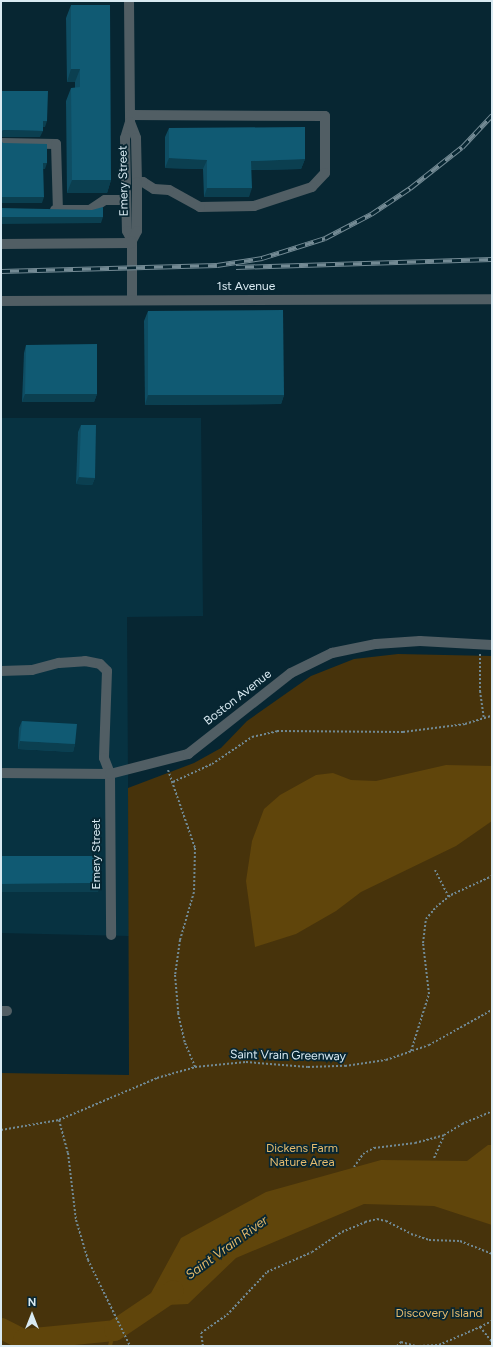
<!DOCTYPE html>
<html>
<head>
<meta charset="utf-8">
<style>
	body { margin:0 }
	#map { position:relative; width:493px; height:1347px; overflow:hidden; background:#072632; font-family:Figtree,sans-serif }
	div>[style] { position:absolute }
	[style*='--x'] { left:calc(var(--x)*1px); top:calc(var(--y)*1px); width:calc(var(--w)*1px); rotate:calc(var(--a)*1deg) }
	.built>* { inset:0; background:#073241 }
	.green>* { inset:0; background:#47330b }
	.water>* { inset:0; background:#60450b }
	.stream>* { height:3.5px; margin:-1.75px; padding:0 1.75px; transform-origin:1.75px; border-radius:1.75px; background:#60450b }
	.river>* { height:21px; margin:-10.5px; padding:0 10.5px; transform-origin:10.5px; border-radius:10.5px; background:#60450b }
	.path>* { height:2px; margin-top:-1px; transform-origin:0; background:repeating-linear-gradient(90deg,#718993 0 2px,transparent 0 4px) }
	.minor>* { height:10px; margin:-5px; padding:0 5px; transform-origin:5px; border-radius:5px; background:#515e64 }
	.rail>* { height:4.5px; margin-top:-2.25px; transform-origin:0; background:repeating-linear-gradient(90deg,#072632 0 9px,#738a94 0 18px); box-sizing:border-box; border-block:1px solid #738a94 }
	.wall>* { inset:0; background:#0e4d63 }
	.shaded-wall>* { inset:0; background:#0b3f50 }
	.building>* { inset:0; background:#105a73 }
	span { translate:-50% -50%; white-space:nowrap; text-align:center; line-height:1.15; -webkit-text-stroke:3.5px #072632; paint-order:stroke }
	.street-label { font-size:12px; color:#d9eaf2 }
	.park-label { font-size:12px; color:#e7bc6e }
	.water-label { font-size:13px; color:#e5ba6b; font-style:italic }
	.frame { position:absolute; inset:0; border:2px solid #d9eaf2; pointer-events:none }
	.north { position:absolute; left:12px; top:1295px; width:40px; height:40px; -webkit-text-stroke:3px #072632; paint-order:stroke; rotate:0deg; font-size:11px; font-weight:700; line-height:16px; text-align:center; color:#d9eaf2 }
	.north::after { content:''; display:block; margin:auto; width:14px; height:18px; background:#d9eaf2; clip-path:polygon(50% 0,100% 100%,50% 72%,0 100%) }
</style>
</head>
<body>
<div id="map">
	<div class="built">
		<i style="clip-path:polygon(1px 418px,201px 418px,203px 616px,127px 617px,129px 936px,1px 933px)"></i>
	</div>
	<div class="green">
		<i style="clip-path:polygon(398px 654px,492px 656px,492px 1346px,1px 1346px,1px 1073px,129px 1075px,128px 788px,194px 763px,221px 748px,247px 721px,311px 676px,354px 659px)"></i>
	</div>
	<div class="water">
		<i style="clip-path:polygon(446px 765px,492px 766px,492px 821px,456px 846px,361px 892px,336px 911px,296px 934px,255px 947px,246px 881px,252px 841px,264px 809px,280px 795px,316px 775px,333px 773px,351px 780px,376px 781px)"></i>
		<i style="clip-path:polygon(488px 1145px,492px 1145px,492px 1225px,434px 1206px,364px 1204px,236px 1258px,188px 1304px,144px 1306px,181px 1238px,266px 1192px,381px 1160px,467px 1161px)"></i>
	</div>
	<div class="stream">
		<i style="--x:110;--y:1346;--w:16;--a:-76"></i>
	</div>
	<div class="river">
		<i style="--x:1;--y:1328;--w:25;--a:27"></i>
		<i style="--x:23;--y:1339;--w:91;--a:-5.6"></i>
		<i style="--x:114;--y:1330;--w:71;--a:-34.1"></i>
	</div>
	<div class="path">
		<i style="--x:480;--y:654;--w:37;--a:90"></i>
		<i style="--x:480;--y:691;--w:28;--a:82"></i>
		<i style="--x:168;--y:770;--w:83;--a:70.9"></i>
		<i style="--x:195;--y:848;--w:44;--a:91.3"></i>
		<i style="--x:194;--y:892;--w:50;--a:106.3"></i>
		<i style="--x:180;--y:940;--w:35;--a:98"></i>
		<i style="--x:175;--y:975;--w:38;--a:85"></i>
		<i style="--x:178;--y:1013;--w:31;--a:77"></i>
		<i style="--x:185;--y:1043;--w:26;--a:67"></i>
		<i style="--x:173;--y:782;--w:43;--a:-24.8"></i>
		<i style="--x:212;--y:764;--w:48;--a:-34"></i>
		<i style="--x:252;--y:737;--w:26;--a:-13"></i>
		<i style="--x:277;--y:731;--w:126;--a:0.5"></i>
		<i style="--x:403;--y:732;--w:63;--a:-7.4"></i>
		<i style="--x:465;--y:724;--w:28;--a:-17"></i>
		<i style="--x:435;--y:870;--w:30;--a:63"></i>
		<i style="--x:411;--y:1051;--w:60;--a:-72.5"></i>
		<i style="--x:429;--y:994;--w:51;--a:-96.7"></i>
		<i style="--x:423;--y:943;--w:24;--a:-83"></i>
		<i style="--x:426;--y:919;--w:16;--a:-50"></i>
		<i style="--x:436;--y:907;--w:19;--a:-39"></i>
		<i style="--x:451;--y:895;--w:45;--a:-24.9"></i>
		<i style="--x:59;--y:1120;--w:34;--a:75"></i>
		<i style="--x:68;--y:1153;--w:67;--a:83.2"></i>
		<i style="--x:76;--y:1220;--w:42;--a:73.3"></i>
		<i style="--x:88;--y:1260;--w:96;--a:64"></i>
		<i style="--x:1;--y:1130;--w:59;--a:-9.8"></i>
		<i style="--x:59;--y:1120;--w:107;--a:-23.2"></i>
		<i style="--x:157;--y:1078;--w:40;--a:-16"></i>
		<i style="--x:195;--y:1067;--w:51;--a:-5.6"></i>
		<i style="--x:246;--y:1062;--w:62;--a:4.6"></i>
		<i style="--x:308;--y:1067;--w:37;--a:-2"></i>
		<i style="--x:345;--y:1066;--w:41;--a:-8.3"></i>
		<i style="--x:386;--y:1060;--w:46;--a:-19.2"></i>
		<i style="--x:429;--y:1045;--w:72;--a:-29.1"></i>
		<i style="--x:434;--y:1158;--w:24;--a:-66"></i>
		<i style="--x:354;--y:1167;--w:16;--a:-55"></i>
		<i style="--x:363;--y:1154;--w:13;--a:-29"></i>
		<i style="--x:374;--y:1148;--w:41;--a:-7"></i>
		<i style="--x:415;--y:1143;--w:30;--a:-15"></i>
		<i style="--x:444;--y:1135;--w:21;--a:-31"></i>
		<i style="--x:462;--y:1124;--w:33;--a:-23"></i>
		<i style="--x:480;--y:1327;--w:13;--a:-27"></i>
		<i style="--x:203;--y:1346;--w:13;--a:-99"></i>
		<i style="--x:201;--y:1333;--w:32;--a:-35"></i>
		<i style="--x:227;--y:1315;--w:59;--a:-47.1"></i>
		<i style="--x:267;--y:1272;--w:49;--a:-24"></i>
		<i style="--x:312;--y:1252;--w:36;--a:-34"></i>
		<i style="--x:342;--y:1232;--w:25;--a:-23"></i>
		<i style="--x:365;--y:1222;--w:12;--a:-14"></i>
		<i style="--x:377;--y:1219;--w:9;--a:13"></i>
		<i style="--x:386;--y:1221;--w:28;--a:27"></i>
		<i style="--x:411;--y:1234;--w:19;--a:18"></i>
		<i style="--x:429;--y:1240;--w:31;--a:2"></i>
		<i style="--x:460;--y:1241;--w:35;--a:22"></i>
		<i style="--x:397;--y:1346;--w:6;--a:-45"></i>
		<i style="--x:401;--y:1342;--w:16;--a:15"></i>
		<i style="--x:419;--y:1346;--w:20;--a:-3"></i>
		<i style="--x:439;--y:1345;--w:45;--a:-23.7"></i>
		<i style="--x:480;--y:1327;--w:19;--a:51"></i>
	</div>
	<div class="minor">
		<i style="--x:129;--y:1;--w:121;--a:89.5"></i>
		<i style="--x:130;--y:122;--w:17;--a:107"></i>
		<i style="--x:125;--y:138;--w:93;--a:88.8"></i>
		<i style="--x:127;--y:231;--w:11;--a:63"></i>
		<i style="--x:130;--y:115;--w:195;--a:0.3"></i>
		<i style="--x:325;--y:116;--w:57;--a:90"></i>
		<i style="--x:325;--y:173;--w:19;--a:133"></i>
		<i style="--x:312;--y:187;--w:61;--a:161.9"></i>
		<i style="--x:254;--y:206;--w:54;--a:178.9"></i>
		<i style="--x:200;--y:207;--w:35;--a:-151"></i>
		<i style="--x:169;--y:190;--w:15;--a:-176"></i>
		<i style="--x:154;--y:189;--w:13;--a:-148"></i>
		<i style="--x:143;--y:182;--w:6;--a:180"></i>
		<i style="--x:130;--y:122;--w:17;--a:69"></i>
		<i style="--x:136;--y:138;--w:44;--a:88.7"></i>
		<i style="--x:137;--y:182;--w:49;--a:90"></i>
		<i style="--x:137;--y:231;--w:11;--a:117"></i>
		<i style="--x:132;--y:241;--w:59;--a:90"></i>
		<i style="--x:1;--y:143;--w:55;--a:1"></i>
		<i style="--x:56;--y:144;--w:66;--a:88.3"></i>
		<i style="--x:55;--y:210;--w:35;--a:0"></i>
		<i style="--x:90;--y:210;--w:18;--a:-34"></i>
		<i style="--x:105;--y:200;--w:21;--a:0"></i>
		<i style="--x:1;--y:244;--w:131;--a:-0.4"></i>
		<i style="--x:1;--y:301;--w:491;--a:-0.2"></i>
		<i style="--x:1;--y:671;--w:31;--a:-2"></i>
		<i style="--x:32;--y:670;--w:28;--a:-15"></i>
		<i style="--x:59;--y:663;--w:26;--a:-4"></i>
		<i style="--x:85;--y:661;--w:15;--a:11"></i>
		<i style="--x:100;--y:664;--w:10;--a:45"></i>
		<i style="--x:107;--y:671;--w:87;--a:92"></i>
		<i style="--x:104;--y:758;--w:17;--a:69"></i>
		<i style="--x:110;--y:774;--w:161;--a:89.6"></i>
		<i style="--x:1;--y:773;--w:109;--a:0.5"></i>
		<i style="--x:110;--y:774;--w:81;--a:-14.4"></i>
		<i style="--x:188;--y:754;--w:131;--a:-38.2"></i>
		<i style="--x:291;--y:673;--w:46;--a:-26"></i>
		<i style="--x:332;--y:653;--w:45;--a:-11.6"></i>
		<i style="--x:376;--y:644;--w:44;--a:-3.9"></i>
		<i style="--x:420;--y:641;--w:72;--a:3.2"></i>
		<i style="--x:1;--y:1011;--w:6;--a:0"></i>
	</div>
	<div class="rail">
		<i style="--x:236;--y:267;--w:256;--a:-1.8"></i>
		<i style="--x:1;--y:271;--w:216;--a:-1.6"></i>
		<i style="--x:217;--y:265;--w:46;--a:-8.8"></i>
		<i style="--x:262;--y:258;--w:66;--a:-17.6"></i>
		<i style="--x:325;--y:238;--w:52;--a:-27.6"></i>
		<i style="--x:371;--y:214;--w:47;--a:-33.7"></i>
		<i style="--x:410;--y:188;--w:66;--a:-38.3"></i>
		<i style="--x:462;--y:147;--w:44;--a:-46.8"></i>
	</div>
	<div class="wall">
		<i style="clip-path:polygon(71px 5px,111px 180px,107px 193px,67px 193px,66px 101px,71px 88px,75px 88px,75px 82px,67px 82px,66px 18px)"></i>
		<i style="clip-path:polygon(169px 128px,305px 159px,301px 169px,251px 170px,249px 197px,204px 197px,203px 169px,165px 168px,165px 137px)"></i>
		<i style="clip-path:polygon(148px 311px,284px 395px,281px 404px,145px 405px,144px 321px)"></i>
		<i style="clip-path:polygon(26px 345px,97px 394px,94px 402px,22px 402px,24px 353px)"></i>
		<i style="clip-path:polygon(81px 425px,95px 478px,92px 485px,76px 484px,78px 432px)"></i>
		<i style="clip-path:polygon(22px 721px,75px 744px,73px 752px,18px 749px,19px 728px)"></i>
	</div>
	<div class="shaded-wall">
		<i style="clip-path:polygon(71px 69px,80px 69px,75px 82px,67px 82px)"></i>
		<i style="clip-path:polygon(43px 121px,47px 121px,45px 127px,40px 127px)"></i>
		<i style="clip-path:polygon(3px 130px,43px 131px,40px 137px,1px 137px,1px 133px)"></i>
		<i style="clip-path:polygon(169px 158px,207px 160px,203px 169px,165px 168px)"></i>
		<i style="clip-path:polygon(305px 159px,301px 169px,248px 170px,251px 161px)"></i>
		<i style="clip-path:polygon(43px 163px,47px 163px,45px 169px,41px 169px)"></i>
		<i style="clip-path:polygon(72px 180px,111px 180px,107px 193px,67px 193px)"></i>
		<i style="clip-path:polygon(207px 188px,252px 188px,249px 197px,204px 197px)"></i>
		<i style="clip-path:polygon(1px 197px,44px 197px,42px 203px,1px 203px)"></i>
		<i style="clip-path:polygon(1px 217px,103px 217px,101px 223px,1px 224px)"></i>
		<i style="clip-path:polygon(25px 394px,97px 394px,94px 402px,22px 402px)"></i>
		<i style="clip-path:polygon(148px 395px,284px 395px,281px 404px,145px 405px)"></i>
		<i style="clip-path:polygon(79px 477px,95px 478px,92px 485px,76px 484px)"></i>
		<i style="clip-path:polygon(20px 741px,75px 744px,73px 752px,18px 749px)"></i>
		<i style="clip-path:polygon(101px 883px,98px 892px,1px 892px,1px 884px)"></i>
	</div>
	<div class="building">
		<i style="clip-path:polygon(71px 5px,110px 5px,111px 180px,72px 180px,71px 88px,80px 87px,80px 69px,71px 69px)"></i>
		<i style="clip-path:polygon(1px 91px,48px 91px,47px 121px,43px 121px,43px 131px,3px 130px,1px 133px)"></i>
		<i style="clip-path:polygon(305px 127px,305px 159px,251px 161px,252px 188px,207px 188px,207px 160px,169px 158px,169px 128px)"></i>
		<i style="clip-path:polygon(1px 141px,3px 143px,47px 144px,47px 163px,43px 163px,44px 197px,1px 197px)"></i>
		<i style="clip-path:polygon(103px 207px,103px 217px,1px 217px,1px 208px,92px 210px)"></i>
		<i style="clip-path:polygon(283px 310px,284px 395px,148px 395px,148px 311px)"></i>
		<i style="clip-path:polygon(97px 344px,97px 394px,25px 394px,26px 345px)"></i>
		<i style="clip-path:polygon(81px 425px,96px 425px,95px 478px,79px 477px)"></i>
		<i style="clip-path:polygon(22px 721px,77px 724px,75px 744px,20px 741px)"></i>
		<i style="clip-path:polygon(1px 856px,101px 856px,101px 883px,1px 884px)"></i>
	</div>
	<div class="street-label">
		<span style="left:124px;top:181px;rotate:-91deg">Emery Street</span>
		<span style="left:246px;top:287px">1st Avenue</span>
		<span style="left:238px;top:698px;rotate:-38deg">Boston Avenue</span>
		<span style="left:97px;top:854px;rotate:-90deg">Emery Street</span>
		<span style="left:288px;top:1056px;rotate:1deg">Saint Vrain Greenway</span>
	</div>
	<div class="park-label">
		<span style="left:302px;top:1156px">Dickens Farm<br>Nature Area</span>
		<span style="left:439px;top:1314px">Discovery Island</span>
	</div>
	<div class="water-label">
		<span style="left:227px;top:1248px;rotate:-36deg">Saint Vrain River</span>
	</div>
	<div class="frame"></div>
	<div class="north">N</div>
</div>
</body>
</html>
